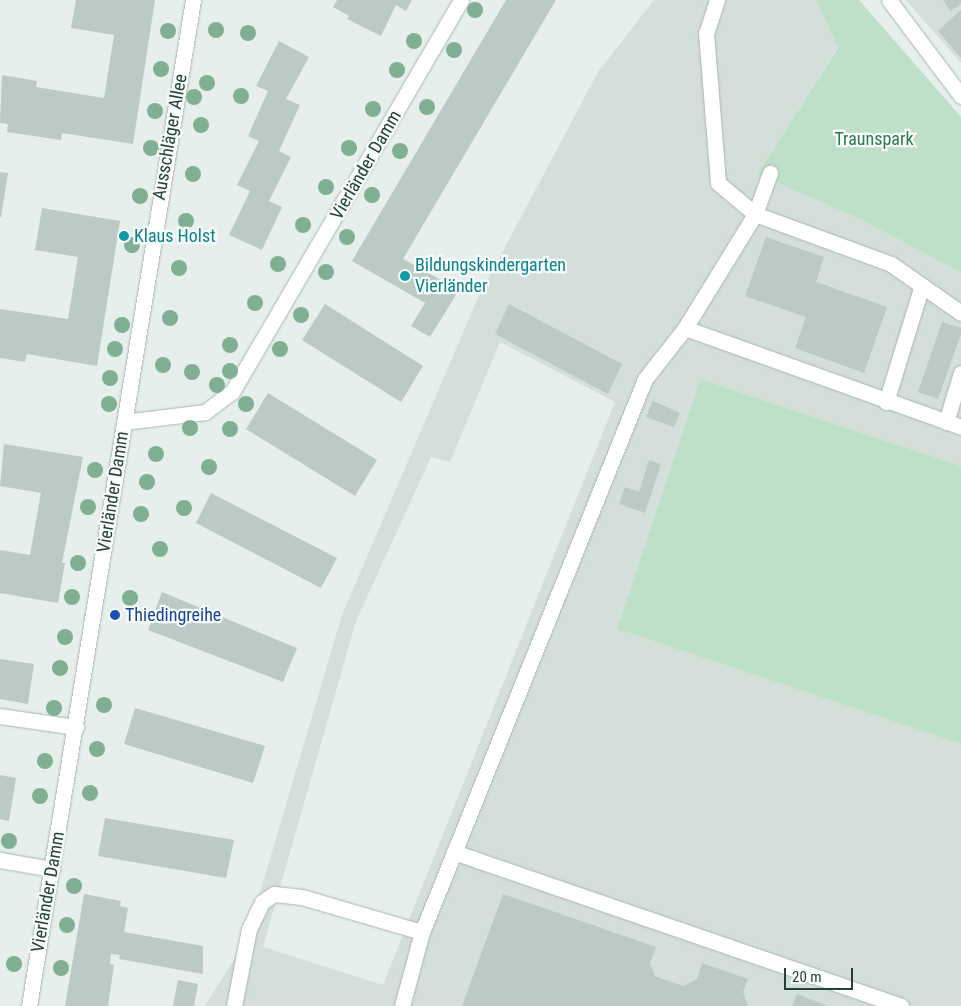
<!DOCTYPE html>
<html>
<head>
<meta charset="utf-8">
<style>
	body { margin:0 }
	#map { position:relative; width:961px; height:1006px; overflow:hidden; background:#e6efeb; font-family:"Roboto Condensed",sans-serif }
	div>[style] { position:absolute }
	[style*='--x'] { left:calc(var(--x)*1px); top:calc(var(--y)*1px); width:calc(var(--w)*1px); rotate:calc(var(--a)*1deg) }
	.built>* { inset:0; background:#d4dfda }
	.green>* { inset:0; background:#bfe0c8 }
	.building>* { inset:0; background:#bbcac4 }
	.roads { filter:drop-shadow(0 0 1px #a8b8b2) drop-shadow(0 0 1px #a8b8b2) }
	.minor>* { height:15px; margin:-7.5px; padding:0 7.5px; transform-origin:7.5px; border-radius:7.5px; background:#fff }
	.trees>* { width:16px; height:16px; margin:-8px; border-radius:50%; background:#80af93 }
	.dots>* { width:14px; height:14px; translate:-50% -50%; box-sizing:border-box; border:2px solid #f7fbf9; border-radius:50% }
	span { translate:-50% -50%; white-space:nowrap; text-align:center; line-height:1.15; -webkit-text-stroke:4.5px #f7fbf9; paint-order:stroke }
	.street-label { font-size:18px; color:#24423a }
	.park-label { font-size:18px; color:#2d7a4b }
	.culture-label { font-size:18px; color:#0d838f }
	.left { translate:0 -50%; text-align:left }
	.transit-label { font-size:18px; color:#164399 }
	.scale { position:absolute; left:784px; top:968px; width:69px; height:22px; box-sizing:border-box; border:2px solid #24423a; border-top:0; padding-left:6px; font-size:15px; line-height:18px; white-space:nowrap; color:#24423a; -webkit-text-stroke:4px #f7fbf9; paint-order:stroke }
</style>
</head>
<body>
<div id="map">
	<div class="built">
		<i style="clip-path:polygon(evenodd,654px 0,816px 0,838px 47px,757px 174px,862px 220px,961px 273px,961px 466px,700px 379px,617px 629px,961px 744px,961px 1006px,205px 1006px,246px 940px,342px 615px,477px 300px,598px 72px,654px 0,500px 342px,615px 402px,383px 985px,263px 947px,356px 621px,431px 457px,450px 462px,500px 342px)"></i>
		<i style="clip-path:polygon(906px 0,961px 0,961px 63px)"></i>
	</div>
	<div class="green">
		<i style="clip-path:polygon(816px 0,859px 0,961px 117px,961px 273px,862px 220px,757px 174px,838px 48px)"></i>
		<i style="clip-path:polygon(700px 379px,961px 466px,961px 744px,617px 629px)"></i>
	</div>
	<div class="building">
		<i style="clip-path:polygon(76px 0,155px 0,133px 144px,62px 133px,61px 140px,7px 132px,8px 124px,0 123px,2px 75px,37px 81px,36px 87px,104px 98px,114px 35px,71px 28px)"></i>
		<i style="clip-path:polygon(337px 0,412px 0,406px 11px,396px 5px,381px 36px,347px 19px,349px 16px,333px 7px)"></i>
		<i style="clip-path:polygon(506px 0,556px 0,403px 259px,459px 290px,430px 337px,411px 326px,425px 303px,352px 261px)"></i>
		<i style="clip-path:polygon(943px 0,961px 0,961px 4px,950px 11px)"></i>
		<i style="clip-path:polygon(961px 10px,961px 58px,938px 31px)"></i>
		<i style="clip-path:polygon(279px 41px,309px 57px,286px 99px,300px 105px,279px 151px,291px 157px,269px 201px,282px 207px,262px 250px,229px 235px,250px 191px,237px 185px,259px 141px,248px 136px,268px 91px,256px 86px)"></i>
		<i style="clip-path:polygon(0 172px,8px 173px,1px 217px,0 217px)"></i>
		<i style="clip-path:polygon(42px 208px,120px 221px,97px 366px,27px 354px,25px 362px,0 358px,0 309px,68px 319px,78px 257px,35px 250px)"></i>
		<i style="clip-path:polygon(766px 237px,824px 257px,816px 282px,887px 307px,864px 373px,795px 348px,806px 317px,745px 296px)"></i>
		<i style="clip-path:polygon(325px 304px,423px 366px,401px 402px,302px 340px)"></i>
		<i style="clip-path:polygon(509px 304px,622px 364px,608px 394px,495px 334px)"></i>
		<i style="clip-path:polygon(942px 322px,961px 328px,961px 334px,938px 399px,918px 392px)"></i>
		<i style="clip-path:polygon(268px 393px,377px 460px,355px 496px,246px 429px)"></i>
		<i style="clip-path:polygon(653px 401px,680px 413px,674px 427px,646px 417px)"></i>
		<i style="clip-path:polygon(4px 444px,83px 457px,62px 563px,65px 563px,58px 603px,0 593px,0 550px,30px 555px,41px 493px,0 486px)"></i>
		<i style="clip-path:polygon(649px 460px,661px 464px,645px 513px,619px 504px,625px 487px,639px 492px)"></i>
		<i style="clip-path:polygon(211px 493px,337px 558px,321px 588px,196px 523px)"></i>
		<i style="clip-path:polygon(162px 592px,297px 648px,283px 682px,148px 630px)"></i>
		<i style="clip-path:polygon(0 659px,34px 664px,28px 704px,0 699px)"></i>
		<i style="clip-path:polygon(135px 708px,265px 746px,253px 783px,124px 744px)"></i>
		<i style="clip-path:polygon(0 775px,16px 778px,9px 821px,0 819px)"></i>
		<i style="clip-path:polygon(105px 818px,234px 840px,226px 878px,98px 856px)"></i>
		<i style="clip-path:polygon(84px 894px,121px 901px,120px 906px,128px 908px,124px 932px,203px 946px,203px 974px,119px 959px,120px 955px,111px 954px,110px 964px,114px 965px,108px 1006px,65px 1006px)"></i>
		<i style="clip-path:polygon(503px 894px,656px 947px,650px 963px,655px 976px,683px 986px,697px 979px,702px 963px,748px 979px,743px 992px,748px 1006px,462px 1006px)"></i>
		<i style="clip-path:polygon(178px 980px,198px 984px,194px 1006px,173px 1006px)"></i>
		<i style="clip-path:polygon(797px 994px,828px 1006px,792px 1006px)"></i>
	</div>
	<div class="roads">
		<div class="minor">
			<i style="--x:717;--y:0;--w:35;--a:108"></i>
			<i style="--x:706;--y:33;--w:150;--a:85.4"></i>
			<i style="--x:718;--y:183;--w:48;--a:40"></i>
			<i style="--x:755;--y:214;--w:145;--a:20.2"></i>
			<i style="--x:891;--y:264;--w:85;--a:35"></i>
			<i style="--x:889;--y:0;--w:120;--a:53.1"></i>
			<i style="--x:685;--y:328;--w:293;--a:19.7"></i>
			<i style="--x:886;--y:402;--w:122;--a:-72.9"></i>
			<i style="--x:124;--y:422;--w:82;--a:-7"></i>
			<i style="--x:205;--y:412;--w:34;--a:-37"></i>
			<i style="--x:232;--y:392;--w:454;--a:-59.7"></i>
			<i style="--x:946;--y:422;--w:51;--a:-73"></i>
			<i style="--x:0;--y:716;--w:77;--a:8.2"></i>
			<i style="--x:454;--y:852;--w:473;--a:19"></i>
			<i style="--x:0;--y:860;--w:53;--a:9.8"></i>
			<i style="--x:29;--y:1006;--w:1019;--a:-80.74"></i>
			<i style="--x:234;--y:1006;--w:78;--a:-79"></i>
			<i style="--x:249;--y:929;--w:30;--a:-64"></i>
			<i style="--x:262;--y:902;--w:14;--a:-34"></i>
			<i style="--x:274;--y:894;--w:28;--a:6"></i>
			<i style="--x:302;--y:897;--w:125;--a:16.3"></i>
			<i style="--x:402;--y:1006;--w:77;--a:-74.9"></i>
			<i style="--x:422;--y:932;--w:596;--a:-68.04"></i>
			<i style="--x:645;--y:379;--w:65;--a:-51.9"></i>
			<i style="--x:685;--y:328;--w:134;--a:-58.4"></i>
			<i style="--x:755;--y:214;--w:44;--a:-69.9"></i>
		</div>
	</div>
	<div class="trees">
		<i style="left:475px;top:10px"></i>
		<i style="left:216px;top:30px"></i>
		<i style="left:168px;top:31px"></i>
		<i style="left:248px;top:33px"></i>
		<i style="left:414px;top:41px"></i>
		<i style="left:454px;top:50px"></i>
		<i style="left:161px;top:69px"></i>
		<i style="left:397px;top:70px"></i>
		<i style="left:207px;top:83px"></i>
		<i style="left:241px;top:96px"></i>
		<i style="left:194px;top:97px"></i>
		<i style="left:427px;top:107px"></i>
		<i style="left:373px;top:109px"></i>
		<i style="left:155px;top:111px"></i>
		<i style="left:201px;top:125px"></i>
		<i style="left:151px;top:148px"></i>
		<i style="left:349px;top:148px"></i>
		<i style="left:400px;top:151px"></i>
		<i style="left:193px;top:174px"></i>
		<i style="left:326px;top:187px"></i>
		<i style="left:372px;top:195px"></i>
		<i style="left:140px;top:196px"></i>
		<i style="left:186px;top:221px"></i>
		<i style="left:303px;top:225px"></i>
		<i style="left:347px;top:237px"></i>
		<i style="left:132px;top:245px"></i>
		<i style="left:278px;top:264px"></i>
		<i style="left:179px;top:268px"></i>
		<i style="left:326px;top:272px"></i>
		<i style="left:255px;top:303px"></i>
		<i style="left:301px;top:315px"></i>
		<i style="left:170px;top:318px"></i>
		<i style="left:122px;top:325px"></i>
		<i style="left:230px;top:345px"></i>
		<i style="left:115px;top:349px"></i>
		<i style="left:280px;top:349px"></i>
		<i style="left:163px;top:365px"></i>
		<i style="left:230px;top:371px"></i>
		<i style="left:192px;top:372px"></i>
		<i style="left:110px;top:378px"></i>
		<i style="left:217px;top:385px"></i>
		<i style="left:109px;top:404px"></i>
		<i style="left:246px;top:404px"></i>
		<i style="left:190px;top:428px"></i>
		<i style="left:230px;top:429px"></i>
		<i style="left:156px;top:454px"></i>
		<i style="left:209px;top:467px"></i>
		<i style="left:95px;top:470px"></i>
		<i style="left:147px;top:482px"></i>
		<i style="left:88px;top:507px"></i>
		<i style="left:184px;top:508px"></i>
		<i style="left:141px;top:514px"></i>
		<i style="left:160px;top:549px"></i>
		<i style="left:78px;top:563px"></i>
		<i style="left:72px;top:597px"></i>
		<i style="left:130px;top:598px"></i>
		<i style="left:65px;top:637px"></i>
		<i style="left:60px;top:668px"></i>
		<i style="left:104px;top:705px"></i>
		<i style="left:54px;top:708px"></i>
		<i style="left:97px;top:749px"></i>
		<i style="left:45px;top:761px"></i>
		<i style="left:90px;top:793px"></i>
		<i style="left:40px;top:796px"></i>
		<i style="left:9px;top:841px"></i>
		<i style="left:74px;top:886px"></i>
		<i style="left:67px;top:925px"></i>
		<i style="left:14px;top:964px"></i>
		<i style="left:61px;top:968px"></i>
	</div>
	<div class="dots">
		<i style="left:124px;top:236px;background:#0f9aa8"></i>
		<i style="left:405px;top:276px;background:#0f9aa8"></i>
		<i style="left:115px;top:615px;background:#1a4fb4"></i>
	</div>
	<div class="street-label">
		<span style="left:170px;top:137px;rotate:-80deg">Ausschläger Allee</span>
		<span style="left:366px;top:165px;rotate:-60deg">Vierländer Damm</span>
		<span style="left:113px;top:492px;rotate:-81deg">Vierländer Damm</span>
		<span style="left:48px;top:892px;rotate:-80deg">Vierländer Damm</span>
	</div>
	<div class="park-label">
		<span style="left:874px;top:139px">Traunspark</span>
	</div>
	<div class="culture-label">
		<span class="left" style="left:134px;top:236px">Klaus Holst</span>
		<span class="left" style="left:415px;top:276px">Bildungskindergarten<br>Vierländer</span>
	</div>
	<div class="transit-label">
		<span class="left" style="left:125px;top:615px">Thiedingreihe</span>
	</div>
	<div class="scale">20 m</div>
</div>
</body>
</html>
